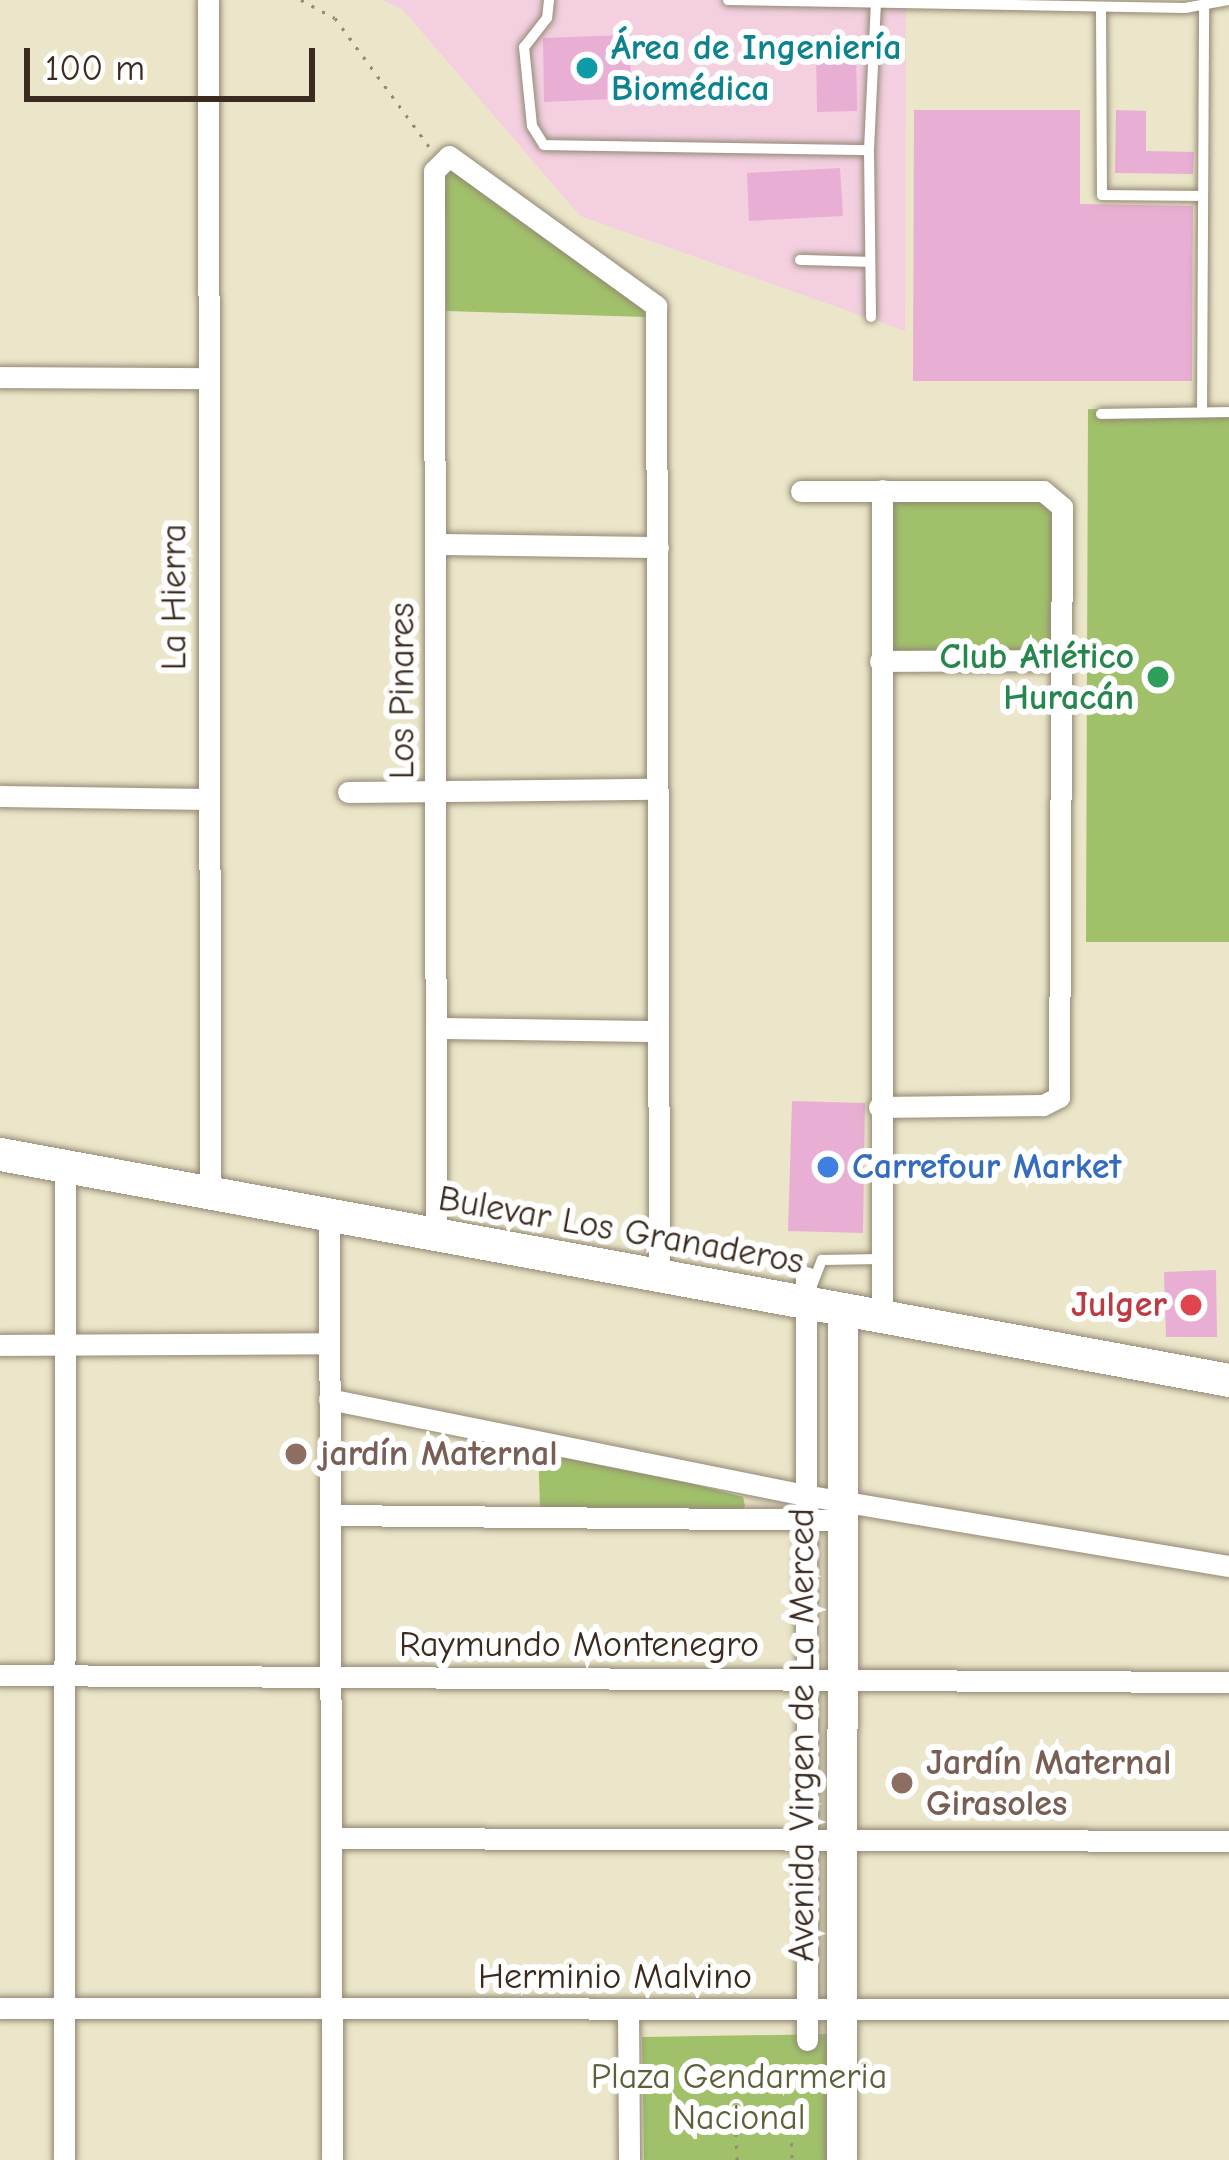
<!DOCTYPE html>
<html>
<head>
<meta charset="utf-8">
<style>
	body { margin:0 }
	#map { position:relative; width:1229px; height:2160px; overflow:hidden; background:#ebe6c9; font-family:"Comic Neue",sans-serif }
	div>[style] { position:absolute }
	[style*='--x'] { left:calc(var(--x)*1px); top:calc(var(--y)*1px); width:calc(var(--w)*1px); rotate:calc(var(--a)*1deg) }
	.built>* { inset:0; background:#f3cfe0 }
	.green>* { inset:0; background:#a0c16a }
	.building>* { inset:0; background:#e8aed3 }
	.path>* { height:3px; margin-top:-1.5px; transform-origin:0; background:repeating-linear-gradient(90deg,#938874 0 3px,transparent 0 12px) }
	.roads { filter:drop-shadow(0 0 3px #938874) drop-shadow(0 0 3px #938874) }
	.lane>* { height:10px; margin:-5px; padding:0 5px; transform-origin:5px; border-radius:5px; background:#fff }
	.street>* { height:21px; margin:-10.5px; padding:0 10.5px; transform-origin:10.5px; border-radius:10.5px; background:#fff }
	.secondary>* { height:30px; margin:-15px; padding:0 15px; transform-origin:15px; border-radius:15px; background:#fff }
	.primary>* { height:33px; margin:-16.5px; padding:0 16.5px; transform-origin:16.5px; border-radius:16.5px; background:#fff }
	.dots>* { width:33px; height:33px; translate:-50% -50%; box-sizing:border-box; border:6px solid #fff; border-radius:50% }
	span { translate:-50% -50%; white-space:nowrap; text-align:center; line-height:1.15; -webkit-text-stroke:12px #fff; paint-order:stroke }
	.culture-label { font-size:36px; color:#0d838f; font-weight:700 }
	.left { translate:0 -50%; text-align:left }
	.street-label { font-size:36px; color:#3b2a1e }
	.leisure-label { font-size:36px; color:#27864d; font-weight:700 }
	.right { translate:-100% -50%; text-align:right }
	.shop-label { font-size:36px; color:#366cbe; font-weight:700 }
	.health-label { font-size:36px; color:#be3a42; font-weight:700 }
	.education-label { font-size:36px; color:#785e54; font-weight:700 }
	.park-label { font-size:36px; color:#5e5f39 }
	.scale { position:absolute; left:24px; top:48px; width:291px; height:54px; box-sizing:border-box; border:6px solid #3b2a1e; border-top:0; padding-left:15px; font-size:36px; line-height:42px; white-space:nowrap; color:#3b2a1e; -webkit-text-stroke:9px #fff; paint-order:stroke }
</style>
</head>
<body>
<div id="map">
	<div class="built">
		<i style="clip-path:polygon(383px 0,906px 0,905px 331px,580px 216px,403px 10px)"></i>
	</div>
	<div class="green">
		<i style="clip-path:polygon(451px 168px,639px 301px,646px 317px,446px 311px,445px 175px)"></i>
		<i style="clip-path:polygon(1088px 409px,1229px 412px,1229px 942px,1086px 942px)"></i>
		<i style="clip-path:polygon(880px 491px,1055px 497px,1062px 660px,880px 661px)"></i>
		<i style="clip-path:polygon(538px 1444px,743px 1497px,745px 1506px,741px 1512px,540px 1509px)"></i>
		<i style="clip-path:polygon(834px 2034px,836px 2160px,644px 2160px,642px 2037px)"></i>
	</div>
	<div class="building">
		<i style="clip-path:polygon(629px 35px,632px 98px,544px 102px,543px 38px)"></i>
		<i style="clip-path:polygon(816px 42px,856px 42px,857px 111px,817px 112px)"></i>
		<i style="clip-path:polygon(914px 110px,1080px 110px,1080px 204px,1193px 206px,1192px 381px,913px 381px)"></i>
		<i style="clip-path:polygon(1116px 110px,1146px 111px,1146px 151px,1194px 152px,1193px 174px,1115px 173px)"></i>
		<i style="clip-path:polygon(840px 168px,843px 216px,749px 221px,747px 173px)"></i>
		<i style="clip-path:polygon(792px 1101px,865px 1103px,863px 1233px,788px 1231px)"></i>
		<i style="clip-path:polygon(1216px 1270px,1217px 1337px,1166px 1337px,1164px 1272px)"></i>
	</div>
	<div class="path">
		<i style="--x:301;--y:0;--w:38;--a:28"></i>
		<i style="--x:335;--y:18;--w:161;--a:53.8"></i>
		<i style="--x:737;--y:2160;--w:51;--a:-92.2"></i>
		<i style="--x:735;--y:2109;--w:55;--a:-2.1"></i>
		<i style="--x:790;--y:2107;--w:53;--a:87.8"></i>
	</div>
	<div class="roads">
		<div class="lane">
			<i style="--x:549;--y:0;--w:18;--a:96"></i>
			<i style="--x:547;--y:18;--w:37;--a:128"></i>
			<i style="--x:524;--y:47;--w:79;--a:84.2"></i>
			<i style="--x:532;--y:126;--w:22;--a:58"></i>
			<i style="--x:544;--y:145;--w:325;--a:0.9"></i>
			<i style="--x:869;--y:150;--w:150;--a:-87.3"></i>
			<i style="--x:728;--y:0;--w:457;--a:1"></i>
			<i style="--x:1185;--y:8;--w:45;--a:-10.3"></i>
			<i style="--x:1101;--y:7;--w:188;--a:89.7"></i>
			<i style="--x:1102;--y:195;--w:101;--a:0.6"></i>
			<i style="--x:869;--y:150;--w:167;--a:89.3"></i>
			<i style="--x:800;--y:260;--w:70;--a:1.6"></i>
			<i style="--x:1202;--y:412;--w:407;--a:-89.7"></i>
			<i style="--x:1101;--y:414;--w:128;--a:-0.9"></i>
			<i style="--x:813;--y:1283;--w:25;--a:-69"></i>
			<i style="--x:822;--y:1260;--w:59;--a:-1"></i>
		</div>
		<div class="street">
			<i style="--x:208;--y:0;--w:1194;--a:89.9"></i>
			<i style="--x:0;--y:377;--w:209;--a:0.3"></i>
			<i style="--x:801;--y:491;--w:242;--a:0"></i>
			<i style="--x:1043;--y:491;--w:25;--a:40"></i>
			<i style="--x:1062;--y:507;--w:590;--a:90.29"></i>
			<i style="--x:1059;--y:1097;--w:18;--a:153"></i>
			<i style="--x:1043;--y:1105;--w:164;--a:179.3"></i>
			<i style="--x:436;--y:544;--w:222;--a:0.8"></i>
			<i style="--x:880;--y:661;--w:182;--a:-0.3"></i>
			<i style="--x:348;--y:792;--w:307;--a:-0.6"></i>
			<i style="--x:0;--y:796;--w:206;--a:0.8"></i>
			<i style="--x:436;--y:1028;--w:220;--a:0.8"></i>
			<i style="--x:329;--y:1217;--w:943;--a:89.82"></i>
			<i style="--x:436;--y:1235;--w:1064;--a:-90.11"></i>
			<i style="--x:434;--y:171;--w:21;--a:-45"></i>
			<i style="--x:449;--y:156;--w:256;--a:35.9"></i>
			<i style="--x:656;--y:306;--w:968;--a:89.82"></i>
			<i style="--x:806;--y:1277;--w:763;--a:89.92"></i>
			<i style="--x:882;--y:1317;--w:827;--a:-90"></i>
			<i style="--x:0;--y:1345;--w:328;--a:-0.3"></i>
			<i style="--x:329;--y:1399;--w:485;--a:11.4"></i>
			<i style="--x:804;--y:1495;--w:431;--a:9.5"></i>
			<i style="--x:330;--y:1515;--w:511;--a:0.56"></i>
			<i style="--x:0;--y:1675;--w:1229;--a:0.33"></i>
			<i style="--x:331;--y:1838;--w:898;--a:0.19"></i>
			<i style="--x:0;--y:2008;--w:1229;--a:0.05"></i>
			<i style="--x:628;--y:2010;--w:150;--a:89.6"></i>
			<i style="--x:64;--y:2160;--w:993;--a:-89.94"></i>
		</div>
		<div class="secondary">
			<i style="--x:842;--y:2160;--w:850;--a:-89.93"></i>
		</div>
		<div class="primary">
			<i style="--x:0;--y:1154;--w:1250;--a:10.42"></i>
		</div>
	</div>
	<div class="dots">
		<i style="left:587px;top:68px;background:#0f9aa8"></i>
		<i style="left:1158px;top:677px;background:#2e9e5b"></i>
		<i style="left:828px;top:1167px;background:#3f7fe0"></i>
		<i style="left:1191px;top:1305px;background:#e0444e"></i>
		<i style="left:296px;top:1454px;background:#8d6e63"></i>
		<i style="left:902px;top:1783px;background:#8d6e63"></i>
	</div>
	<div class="culture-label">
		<span class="left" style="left:611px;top:68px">Área de Ingeniería<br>Biomédica</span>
	</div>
	<div class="street-label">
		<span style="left:174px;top:597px;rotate:-90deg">La Hierra</span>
		<span style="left:402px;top:691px;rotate:-90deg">Los Pinares</span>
		<span style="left:621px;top:1230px;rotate:10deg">Bulevar Los Granaderos</span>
		<span style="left:579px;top:1645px">Raymundo Montenegro</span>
		<span style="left:802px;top:1735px;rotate:-90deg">Avenida Virgen de La Merced</span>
		<span style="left:615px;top:1977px">Herminio Malvino</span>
	</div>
	<div class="leisure-label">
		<span class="right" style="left:1134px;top:677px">Club Atlético<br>Huracán</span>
	</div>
	<div class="shop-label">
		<span class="left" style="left:852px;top:1167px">Carrefour Market</span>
	</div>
	<div class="health-label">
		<span class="right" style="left:1167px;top:1305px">Julger</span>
	</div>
	<div class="education-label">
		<span class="left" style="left:320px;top:1454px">jardín Maternal</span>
		<span class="left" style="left:926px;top:1783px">Jardín Maternal<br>Girasoles</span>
	</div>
	<div class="park-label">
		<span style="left:739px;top:2097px">Plaza Gendarmeria<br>Nacional</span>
	</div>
	<div class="scale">100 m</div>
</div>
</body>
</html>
